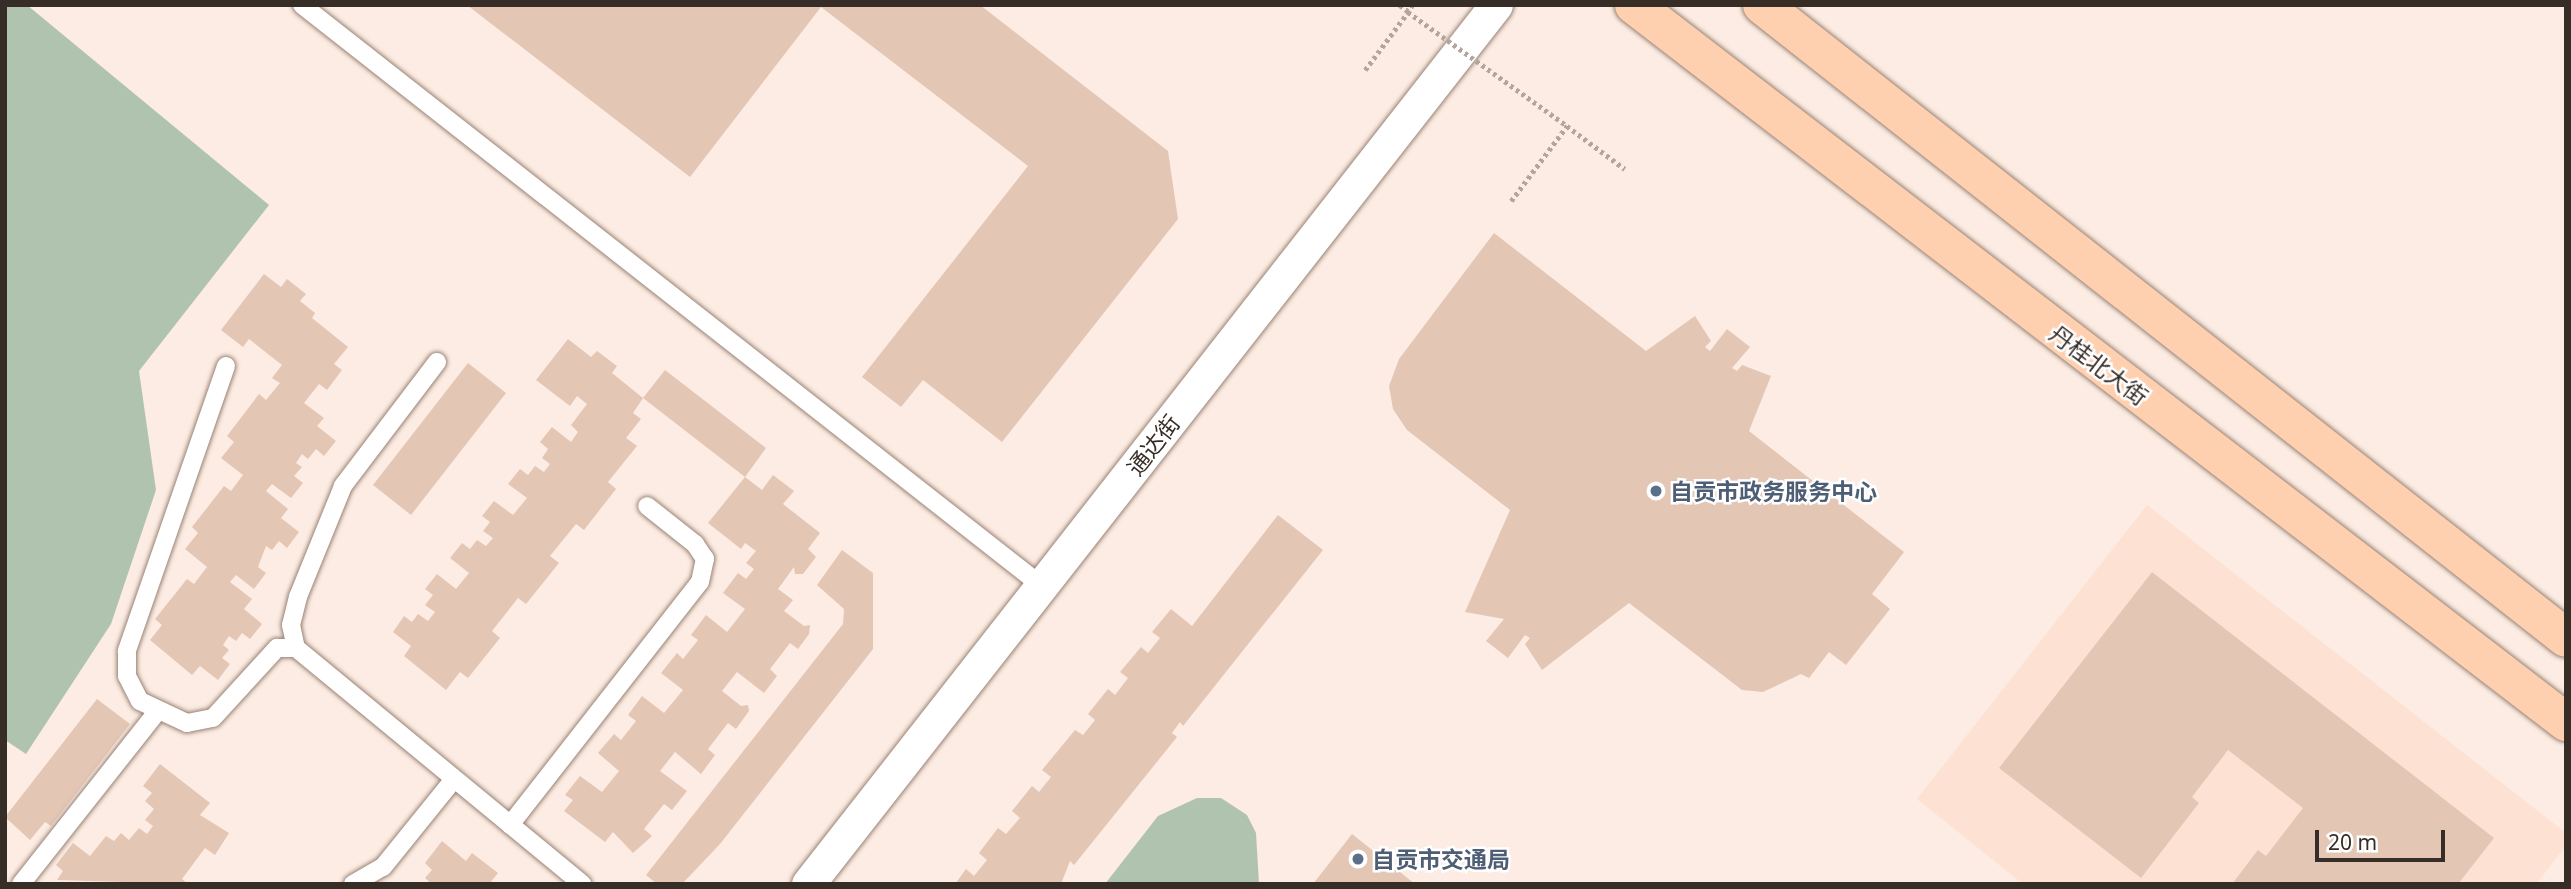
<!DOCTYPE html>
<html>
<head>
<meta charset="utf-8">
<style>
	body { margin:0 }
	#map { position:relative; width:2571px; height:889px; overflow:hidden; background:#fcece3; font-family:"Noto Sans","Noto Sans SC",sans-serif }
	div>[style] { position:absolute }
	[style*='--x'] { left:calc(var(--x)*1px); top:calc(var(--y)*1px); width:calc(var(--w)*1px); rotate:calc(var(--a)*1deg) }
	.built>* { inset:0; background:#fde1d2 }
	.green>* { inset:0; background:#b0c3ae }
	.building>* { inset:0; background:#e4c6b5 }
	.path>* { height:4.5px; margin-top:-2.25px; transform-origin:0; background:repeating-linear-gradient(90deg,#b2a59d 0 3.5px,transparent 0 7px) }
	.roads { filter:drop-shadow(0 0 2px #9a8274) drop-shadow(0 0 2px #9a8274) }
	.lane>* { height:18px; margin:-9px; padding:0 9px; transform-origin:9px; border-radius:9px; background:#fff }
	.street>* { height:33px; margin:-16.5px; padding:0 16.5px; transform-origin:16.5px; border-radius:16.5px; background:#fff }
	.primary>* { height:38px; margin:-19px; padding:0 19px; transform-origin:19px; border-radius:19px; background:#fed0b0 }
	.path-bridge>* { height:4.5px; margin-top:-2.25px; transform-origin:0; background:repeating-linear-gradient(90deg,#b2a59d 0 3.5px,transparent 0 7px) }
	.dots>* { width:19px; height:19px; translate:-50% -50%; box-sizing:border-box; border:4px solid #fff; border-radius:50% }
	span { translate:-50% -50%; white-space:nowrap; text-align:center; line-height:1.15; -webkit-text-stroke:5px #fff; paint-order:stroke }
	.street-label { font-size:23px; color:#372d27 }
	.service-label { font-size:23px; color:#4e5e75; font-weight:700 }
	.left { translate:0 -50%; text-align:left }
	.frame { position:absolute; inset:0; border:7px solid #372d27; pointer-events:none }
	.scale { position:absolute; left:2315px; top:830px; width:130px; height:32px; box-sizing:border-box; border:4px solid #372d27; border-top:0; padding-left:9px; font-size:21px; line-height:24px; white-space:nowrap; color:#372d27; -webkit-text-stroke:5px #fff; paint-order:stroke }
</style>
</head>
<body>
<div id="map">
	<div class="built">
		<i style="clip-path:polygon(2147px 505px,2566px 833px,2566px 846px,2536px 884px,2023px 884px,1917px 799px)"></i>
	</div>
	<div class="green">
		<i style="clip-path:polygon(5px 5px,27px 5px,269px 205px,139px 371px,156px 490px,111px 624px,26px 754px,5px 740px)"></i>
		<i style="clip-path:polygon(1197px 798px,1221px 798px,1247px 815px,1256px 833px,1259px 884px,1105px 884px,1158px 816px)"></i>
	</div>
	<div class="building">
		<i style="clip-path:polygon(467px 5px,980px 5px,1168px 151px,1178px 219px,1002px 442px,923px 380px,901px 407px,862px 377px,1028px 166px,821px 7px,690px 177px)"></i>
		<i style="clip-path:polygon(1494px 233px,1646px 351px,1695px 316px,1711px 341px,1705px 347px,1710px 351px,1727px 329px,1750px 347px,1732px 368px,1737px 371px,1742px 365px,1771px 376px,1749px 431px,1904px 552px,1872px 594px,1890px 609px,1846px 665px,1829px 652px,1809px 678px,1801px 674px,1763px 692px,1742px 690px,1629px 603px,1542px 670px,1525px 644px,1530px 638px,1525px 635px,1508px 658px,1486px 641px,1504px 619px,1465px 612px,1510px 510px,1407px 430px,1393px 409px,1389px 386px,1399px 359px)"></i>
		<i style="clip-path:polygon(264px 274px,281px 287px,287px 279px,306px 294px,300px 301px,315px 313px,312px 318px,348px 347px,334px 364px,342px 370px,327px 390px,319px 384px,304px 403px,324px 418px,317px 426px,336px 441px,324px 456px,316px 449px,308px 459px,302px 454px,296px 463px,302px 467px,294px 476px,303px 483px,291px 498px,272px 484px,266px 491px,288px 509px,281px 518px,299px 532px,287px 548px,279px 541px,272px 550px,266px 546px,258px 567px,266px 573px,254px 589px,236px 575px,230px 582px,252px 599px,244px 609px,262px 624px,250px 639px,242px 633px,236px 641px,229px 636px,223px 645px,229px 650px,222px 658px,230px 664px,218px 680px,200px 666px,192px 675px,150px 640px,162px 625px,155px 619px,187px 579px,194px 584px,207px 567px,185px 549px,198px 533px,192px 527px,224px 486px,231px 491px,243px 475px,221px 458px,234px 442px,227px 436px,259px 394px,266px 400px,280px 383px,272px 378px,282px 365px,249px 339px,243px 347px,221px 330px)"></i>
		<i style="clip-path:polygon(568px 339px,591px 357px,597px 351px,617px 366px,612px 373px,643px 398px,633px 413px,641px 419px,626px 438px,637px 446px,608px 482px,616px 489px,584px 530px,576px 524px,550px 556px,559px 563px,526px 604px,518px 598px,492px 631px,500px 638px,468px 678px,460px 672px,446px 690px,404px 656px,411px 646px,393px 632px,404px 616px,412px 622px,418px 614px,428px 621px,435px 612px,425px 605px,433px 595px,425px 589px,437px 574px,456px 589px,469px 573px,450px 558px,462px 543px,470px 549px,477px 540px,486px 546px,493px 538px,483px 531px,490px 522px,482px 516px,494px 501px,513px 515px,527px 498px,508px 484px,520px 469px,528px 475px,535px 466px,544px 472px,550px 464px,542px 458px,548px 449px,540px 442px,552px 427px,571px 442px,578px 432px,571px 425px,587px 404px,577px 396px,570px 406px,536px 380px)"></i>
		<i style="clip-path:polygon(468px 363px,506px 393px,411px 515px,373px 485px)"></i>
		<i style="clip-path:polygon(665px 370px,766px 448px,745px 477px,762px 490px,773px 475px,794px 491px,783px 504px,820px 533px,808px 549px,816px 557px,803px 574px,795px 574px,794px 567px,778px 589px,793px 600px,784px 611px,804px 626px,810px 625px,809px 634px,798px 649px,790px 643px,770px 669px,777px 676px,764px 693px,737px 672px,722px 691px,741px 706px,748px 705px,749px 711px,736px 729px,728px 723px,708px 749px,715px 755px,701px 774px,675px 752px,660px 771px,687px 791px,672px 810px,664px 804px,644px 829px,652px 836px,633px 853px,613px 832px,605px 842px,564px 811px,573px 800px,565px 795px,580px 776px,602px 792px,619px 771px,598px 753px,614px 734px,621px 740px,636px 721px,628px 715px,642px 696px,664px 713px,683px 690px,661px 673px,677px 653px,683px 659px,698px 640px,691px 635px,706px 615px,727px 632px,745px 609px,723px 593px,738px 573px,746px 579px,754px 569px,746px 563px,756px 551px,745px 543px,741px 549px,708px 523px,745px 477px,643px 398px)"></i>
		<i style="clip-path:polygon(1278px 515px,1323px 550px,1183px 726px,1180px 722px,1172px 733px,1177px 737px,1074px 865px,1070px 861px,1061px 884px,955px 884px,966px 869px,974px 876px,987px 860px,979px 853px,998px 828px,1006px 834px,1020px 818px,1012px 811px,1032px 786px,1039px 792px,1051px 777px,1042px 770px,1075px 730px,1083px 735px,1095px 720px,1088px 714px,1108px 689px,1115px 695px,1128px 678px,1120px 672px,1141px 647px,1148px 653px,1160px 638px,1152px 632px,1171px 609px,1192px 626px)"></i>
		<i style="clip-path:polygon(842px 550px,873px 573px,873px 649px,720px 844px,682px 884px,657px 884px,646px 875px,843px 624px,844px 609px,817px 585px)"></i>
		<i style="clip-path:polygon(2152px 572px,2494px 838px,2458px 884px,2232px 884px,2258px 850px,2266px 856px,2303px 808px,2228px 750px,2192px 797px,2199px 803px,2141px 878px,1999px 768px)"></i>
		<i style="clip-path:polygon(97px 699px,130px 724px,51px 826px,45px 822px,30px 840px,5px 817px)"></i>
		<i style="clip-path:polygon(160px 764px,210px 803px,200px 815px,229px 833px,215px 855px,205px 848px,182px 879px,188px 884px,57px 880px,63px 871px,56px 865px,73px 843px,90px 856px,106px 836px,114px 841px,121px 833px,129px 840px,139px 828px,147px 834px,153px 826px,145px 820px,154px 809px,145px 801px,152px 793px,143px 786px)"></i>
		<i style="clip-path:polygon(1352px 834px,1415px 884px,1313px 884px)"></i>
		<i style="clip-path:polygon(442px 841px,466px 861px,472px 853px,498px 873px,489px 884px,432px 884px,425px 878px,432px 870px,425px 863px)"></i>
	</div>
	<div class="path">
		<i style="--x:1365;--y:70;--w:72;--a:-53.4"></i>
		<i style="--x:1408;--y:12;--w:11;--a:-142"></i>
		<i style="--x:1511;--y:201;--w:94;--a:-53.3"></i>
		<i style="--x:1567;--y:126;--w:72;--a:36.6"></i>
	</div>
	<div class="roads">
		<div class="lane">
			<i style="--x:302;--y:5;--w:941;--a:38.14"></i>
			<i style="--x:437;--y:362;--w:156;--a:127.2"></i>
			<i style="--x:343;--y:486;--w:120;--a:112.1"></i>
			<i style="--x:298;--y:597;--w:29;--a:104"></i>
			<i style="--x:291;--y:625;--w:24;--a:78"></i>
			<i style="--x:296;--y:648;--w:371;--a:39.5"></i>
			<i style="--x:226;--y:366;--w:302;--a:109.2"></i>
			<i style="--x:127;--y:651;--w:25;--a:90"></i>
			<i style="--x:127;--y:676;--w:28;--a:63"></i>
			<i style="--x:140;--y:701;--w:52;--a:25.1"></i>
			<i style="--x:187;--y:723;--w:26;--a:-11"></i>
			<i style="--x:213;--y:718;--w:95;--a:-47.6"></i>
			<i style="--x:277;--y:648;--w:19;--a:0"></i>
			<i style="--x:510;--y:825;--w:308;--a:-52"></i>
			<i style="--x:700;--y:582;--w:24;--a:-78"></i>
			<i style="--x:705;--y:559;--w:18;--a:-124"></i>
			<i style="--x:695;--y:544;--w:61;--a:-141.6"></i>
			<i style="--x:21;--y:884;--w:219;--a:-51.7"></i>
			<i style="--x:353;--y:884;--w:34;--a:-30"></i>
			<i style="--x:383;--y:867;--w:113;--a:-51.1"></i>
		</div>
		<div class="street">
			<i style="--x:808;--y:884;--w:1116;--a:-51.95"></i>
		</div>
		<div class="primary">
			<i style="--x:1634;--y:5;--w:1176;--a:37.57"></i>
			<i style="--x:1762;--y:5;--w:1023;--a:38.21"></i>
		</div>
	</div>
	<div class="path-bridge">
		<i style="--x:1413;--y:5;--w:9;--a:126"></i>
		<i style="--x:1408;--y:12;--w:196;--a:35.6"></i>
	</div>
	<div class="dots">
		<i style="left:1656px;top:491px;background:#5c6f8a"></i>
		<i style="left:1358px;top:859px;background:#5c6f8a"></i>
	</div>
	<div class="street-label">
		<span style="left:2099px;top:365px;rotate:37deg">丹桂北大街</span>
		<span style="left:1153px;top:445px;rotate:-52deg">通达街</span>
	</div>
	<div class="service-label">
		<span class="left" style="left:1670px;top:491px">自贡市政务服务中心</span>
		<span class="left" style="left:1372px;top:859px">自贡市交通局</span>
	</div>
	<div class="frame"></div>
	<div class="scale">20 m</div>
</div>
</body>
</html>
